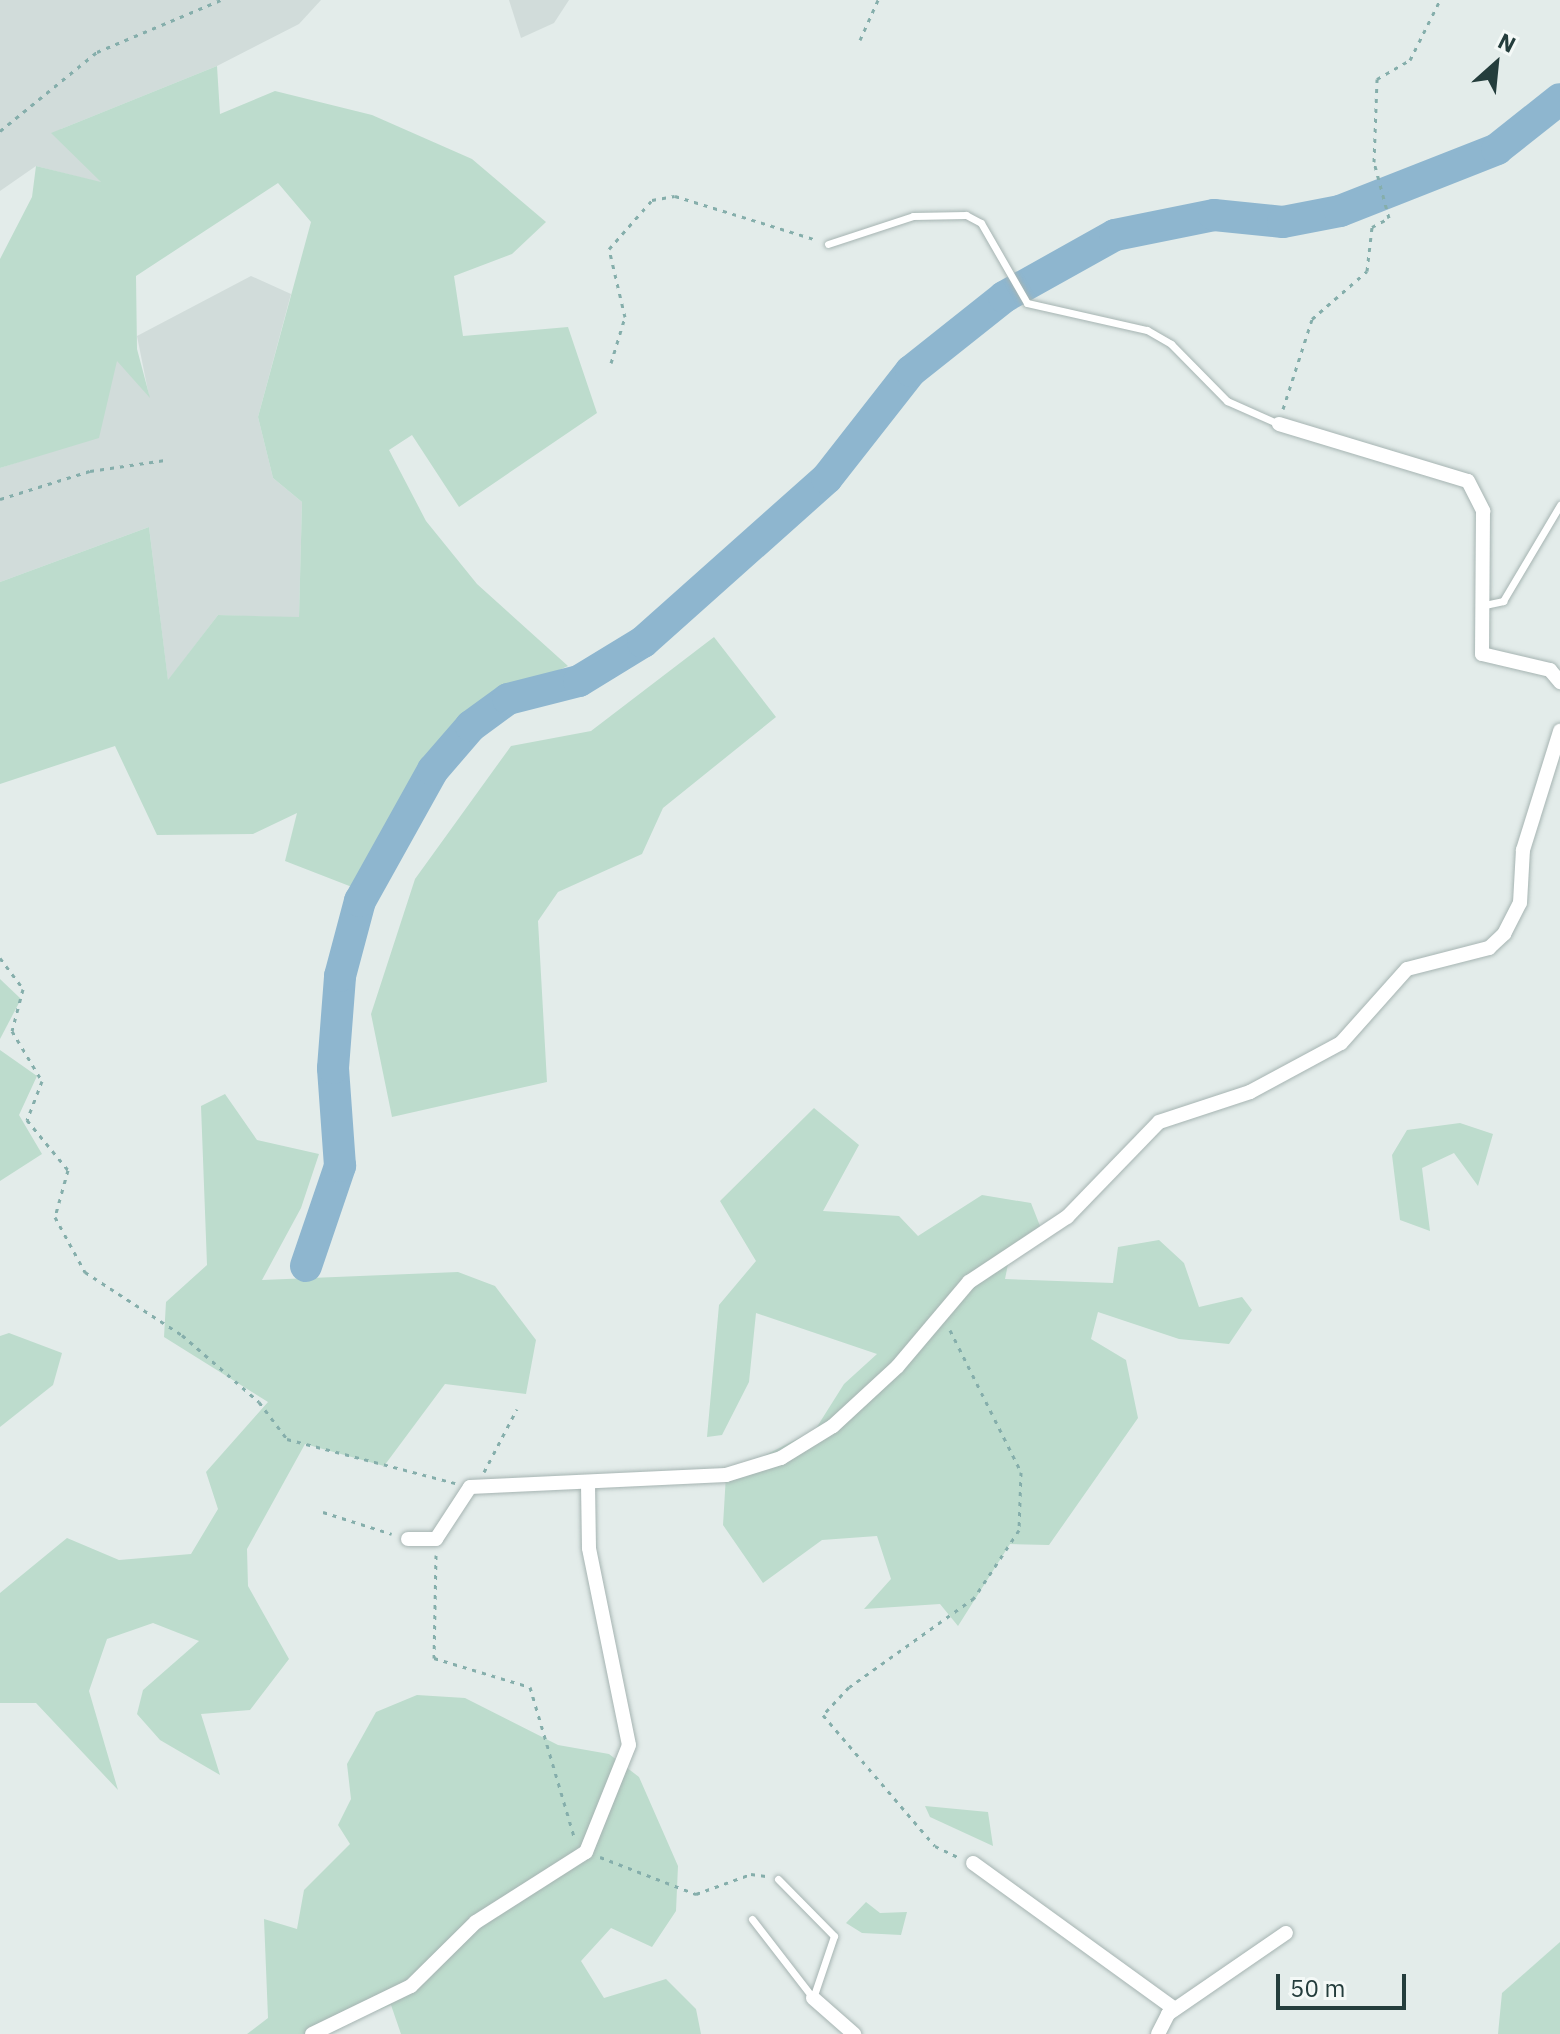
<!DOCTYPE html>
<html>
<head>
<meta charset="utf-8">
<style>
	body { margin:0 }
	#map { position:relative; width:1560px; height:2034px; overflow:hidden; background:#e3ecea; font-family:"IBM Plex Sans",sans-serif }
	div>[style] { position:absolute }
	[style*='--x'] { left:calc(var(--x)*1px); top:calc(var(--y)*1px); width:calc(var(--w)*1px); rotate:calc(var(--a)*1deg) }
	.built>* { inset:0; background:#d1dcda }
	.green>* { inset:0; background:#bddccd }
	.river>* { height:32px; margin:-16px; padding:0 16px; transform-origin:16px; border-radius:16px; background:#8eb6cf }
	.path>* { height:3px; margin-top:-1.5px; transform-origin:0; background:repeating-linear-gradient(90deg,#85aeab 0 4px,transparent 0 10px) }
	.roads { filter:drop-shadow(0 0 2px #a6b4b2) drop-shadow(0 0 2px #a6b4b2) }
	.service>* { height:7px; margin:-3.5px; padding:0 3.5px; transform-origin:3.5px; border-radius:3.5px; background:#fff }
	.minor>* { height:14px; margin:-7px; padding:0 7px; transform-origin:7px; border-radius:7px; background:#fff }
	span { translate:-50% -50%; white-space:nowrap; text-align:center; line-height:1.15; -webkit-text-stroke:6px #f4f9f7; paint-order:stroke }
	.north { position:absolute; left:1456px; top:24px; width:80px; height:80px; -webkit-text-stroke:6px #f4f9f7; paint-order:stroke; rotate:27deg; font-size:22px; font-weight:700; line-height:32px; text-align:center; color:#243d3c }
	.north::after { content:''; display:block; margin:auto; width:28px; height:36px; background:#243d3c; clip-path:polygon(50% 0,100% 100%,50% 72%,0 100%) }
	.scale { position:absolute; left:1276px; top:1974px; width:130px; height:36px; box-sizing:border-box; border:4px solid #243d3c; border-top:0; padding-left:10px; font-size:24px; line-height:28px; white-space:nowrap; color:#243d3c; -webkit-text-stroke:6px #f4f9f7; paint-order:stroke }
</style>
</head>
<body>
<div id="map">
	<div class="built">
		<i style="clip-path:polygon(0 0,321px 0,299px 24px,217px 66px,61px 129px,102px 183px,36px 166px,0 191px)"></i>
		<i style="clip-path:polygon(509px 0,569px 0,554px 23px,521px 38px)"></i>
		<i style="clip-path:polygon(251px 276px,291px 294px,258px 417px,273px 478px,302px 502px,299px 618px,218px 615px,168px 681px,149px 527px,0 582px,0 468px,46px 453px,117px 360px,149px 396px,137px 336px)"></i>
	</div>
	<div class="green">
		<i style="clip-path:polygon(217px 66px,220px 114px,275px 91px,372px 115px,472px 159px,546px 222px,512px 254px,454px 276px,463px 336px,568px 327px,597px 413px,459px 507px,412px 435px,389px 450px,426px 521px,477px 584px,568px 666px,474px 708px,352px 887px,285px 861px,297px 813px,253px 834px,157px 835px,115px 746px,0 784px,0 582px,149px 527px,168px 680px,218px 615px,299px 617px,302px 502px,273px 478px,258px 417px,311px 222px,278px 183px,136px 276px,137px 349px,150px 398px,117px 361px,99px 438px,0 468px,0 259px,32px 197px,36px 166px,101px 182px,51px 133px)"></i>
		<i style="clip-path:polygon(714px 637px,776px 717px,663px 808px,642px 854px,558px 892px,538px 921px,547px 1082px,392px 1117px,371px 1014px,415px 879px,511px 746px,591px 731px)"></i>
		<i style="clip-path:polygon(0 979px,21px 999px,0 1039px)"></i>
		<i style="clip-path:polygon(0 1050px,37px 1076px,19px 1115px,42px 1154px,0 1181px)"></i>
		<i style="clip-path:polygon(225px 1094px,257px 1140px,319px 1154px,301px 1208px,262px 1280px,458px 1272px,495px 1286px,536px 1340px,526px 1394px,445px 1384px,384px 1466px,305px 1444px,247px 1549px,248px 1586px,289px 1659px,250px 1710px,201px 1714px,220px 1775px,160px 1740px,137px 1714px,143px 1690px,199px 1641px,153px 1623px,107px 1639px,89px 1691px,118px 1790px,36px 1703px,0 1703px,0 1593px,67px 1538px,119px 1560px,191px 1554px,218px 1509px,206px 1472px,268px 1402px,164px 1337px,166px 1302px,207px 1265px,201px 1106px)"></i>
		<i style="clip-path:polygon(814px 1108px,859px 1145px,823px 1211px,899px 1216px,918px 1236px,982px 1195px,1031px 1203px,1042px 1231px,1011px 1249px,1005px 1279px,1113px 1283px,1118px 1247px,1159px 1240px,1184px 1263px,1199px 1307px,1242px 1297px,1252px 1310px,1229px 1344px,1179px 1339px,1098px 1312px,1091px 1339px,1126px 1360px,1138px 1418px,1049px 1545px,1010px 1544px,958px 1626px,940px 1604px,864px 1609px,891px 1579px,877px 1536px,822px 1540px,763px 1583px,723px 1525px,726px 1475px,815px 1430px,844px 1384px,877px 1354px,756px 1313px,749px 1382px,722px 1435px,707px 1437px,719px 1305px,756px 1261px,720px 1201px)"></i>
		<i style="clip-path:polygon(1460px 1123px,1493px 1134px,1478px 1186px,1454px 1153px,1422px 1168px,1430px 1231px,1400px 1220px,1392px 1155px,1407px 1130px)"></i>
		<i style="clip-path:polygon(9px 1333px,62px 1353px,53px 1385px,0 1427px,0 1336px)"></i>
		<i style="clip-path:polygon(417px 1695px,465px 1698px,558px 1745px,609px 1754px,639px 1777px,678px 1866px,676px 1911px,652px 1947px,611px 1928px,581px 1961px,604px 1998px,666px 1979px,696px 2009px,701px 2034px,401px 2034px,391px 2005px,318px 2034px,247px 2034px,268px 2018px,264px 1919px,297px 1929px,304px 1890px,350px 1844px,338px 1825px,351px 1799px,347px 1764px,376px 1712px)"></i>
		<i style="clip-path:polygon(925px 1806px,988px 1812px,993px 1846px,930px 1817px)"></i>
		<i style="clip-path:polygon(866px 1902px,880px 1913px,907px 1912px,901px 1935px,862px 1933px,846px 1923px)"></i>
		<i style="clip-path:polygon(1560px 1942px,1560px 2034px,1498px 2034px,1502px 1993px)"></i>
	</div>
	<div class="river">
		<i style="--x:306;--y:1266;--w:106;--a:-71.2"></i>
		<i style="--x:340;--y:1166;--w:98;--a:-94.1"></i>
		<i style="--x:333;--y:1068;--w:92;--a:-85.6"></i>
		<i style="--x:340;--y:976;--w:78;--a:-75.1"></i>
		<i style="--x:360;--y:901;--w:150;--a:-60.9"></i>
		<i style="--x:433;--y:770;--w:58;--a:-49.2"></i>
		<i style="--x:471;--y:726;--w:46;--a:-36.1"></i>
		<i style="--x:508;--y:699;--w:73;--a:-14.2"></i>
		<i style="--x:579;--y:681;--w:75;--a:-31.4"></i>
		<i style="--x:643;--y:642;--w:246;--a:-41.7"></i>
		<i style="--x:827;--y:478;--w:136;--a:-51.9"></i>
		<i style="--x:911;--y:371;--w:119;--a:-38.5"></i>
		<i style="--x:1004;--y:297;--w:127;--a:-29.2"></i>
		<i style="--x:1115;--y:235;--w:101;--a:-11.4"></i>
		<i style="--x:1214;--y:215;--w:69;--a:5.8"></i>
		<i style="--x:1283;--y:222;--w:58;--a:-10.9"></i>
		<i style="--x:1340;--y:211;--w:169;--a:-21.5"></i>
		<i style="--x:1497;--y:149;--w:80;--a:-38.4"></i>
	</div>
	<div class="path">
		<i style="--x:860;--y:40;--w:44;--a:-65.8"></i>
		<i style="--x:0;--y:131;--w:125;--a:-39.2"></i>
		<i style="--x:97;--y:52;--w:134;--a:-22.8"></i>
		<i style="--x:611;--y:363;--w:48;--a:-73.1"></i>
		<i style="--x:625;--y:317;--w:70;--a:-103.2"></i>
		<i style="--x:609;--y:249;--w:65;--a:-48.7"></i>
		<i style="--x:652;--y:200;--w:23;--a:-10"></i>
		<i style="--x:675;--y:196;--w:149;--a:17.2"></i>
		<i style="--x:1283;--y:409;--w:95;--a:-72.1"></i>
		<i style="--x:1312;--y:319;--w:73;--a:-41.1"></i>
		<i style="--x:1367;--y:271;--w:44;--a:-83.5"></i>
		<i style="--x:1372;--y:227;--w:19;--a:-28"></i>
		<i style="--x:1389;--y:218;--w:58;--a:-105"></i>
		<i style="--x:1374;--y:162;--w:83;--a:-87.9"></i>
		<i style="--x:1377;--y:79;--w:38;--a:-30"></i>
		<i style="--x:1410;--y:60;--w:67;--a:-63.4"></i>
		<i style="--x:0;--y:499;--w:94;--a:-17.3"></i>
		<i style="--x:90;--y:471;--w:76;--a:-8.3"></i>
		<i style="--x:0;--y:958;--w:39;--a:53"></i>
		<i style="--x:23;--y:989;--w:43;--a:104.7"></i>
		<i style="--x:12;--y:1031;--w:58;--a:59"></i>
		<i style="--x:42;--y:1081;--w:42;--a:111"></i>
		<i style="--x:27;--y:1120;--w:65;--a:50.6"></i>
		<i style="--x:68;--y:1170;--w:49;--a:105.5"></i>
		<i style="--x:55;--y:1217;--w:63;--a:61.4"></i>
		<i style="--x:85;--y:1272;--w:116;--a:33"></i>
		<i style="--x:182;--y:1335;--w:102;--a:41"></i>
		<i style="--x:259;--y:1402;--w:46;--a:52.9"></i>
		<i style="--x:287;--y:1439;--w:174;--a:14.7"></i>
		<i style="--x:950;--y:1330;--w:159;--a:63.4"></i>
		<i style="--x:1021;--y:1472;--w:58;--a:92"></i>
		<i style="--x:1019;--y:1530;--w:82;--a:123.5"></i>
		<i style="--x:974;--y:1598;--w:153;--a:144.5"></i>
		<i style="--x:849;--y:1687;--w:38;--a:133"></i>
		<i style="--x:823;--y:1715;--w:172;--a:49.5"></i>
		<i style="--x:935;--y:1846;--w:25;--a:26"></i>
		<i style="--x:484;--y:1472;--w:71;--a:-62.4"></i>
		<i style="--x:323;--y:1512;--w:72;--a:17.7"></i>
		<i style="--x:436;--y:1555;--w:103;--a:91.1"></i>
		<i style="--x:434;--y:1658;--w:100;--a:16.8"></i>
		<i style="--x:530;--y:1687;--w:159;--a:73.6"></i>
		<i style="--x:600;--y:1857;--w:103;--a:21.1"></i>
		<i style="--x:696;--y:1894;--w:59;--a:-20"></i>
		<i style="--x:751;--y:1874;--w:15;--a:8"></i>
	</div>
	<div class="roads">
		<div class="service">
			<i style="--x:828;--y:244;--w:89;--a:-18.2"></i>
			<i style="--x:913;--y:216;--w:53;--a:-1.1"></i>
			<i style="--x:966;--y:215;--w:17;--a:28"></i>
			<i style="--x:981;--y:223;--w:92;--a:60.1"></i>
			<i style="--x:1027;--y:303;--w:123;--a:12.7"></i>
			<i style="--x:1147;--y:330;--w:28;--a:30"></i>
			<i style="--x:1171;--y:344;--w:80;--a:45.5"></i>
			<i style="--x:1227;--y:401;--w:57;--a:23.9"></i>
			<i style="--x:1480;--y:606;--w:24;--a:-12"></i>
			<i style="--x:1503;--y:601;--w:112;--a:-59.3"></i>
			<i style="--x:778;--y:1879;--w:80;--a:45.5"></i>
			<i style="--x:834;--y:1936;--w:65;--a:108.7"></i>
			<i style="--x:752;--y:1919;--w:100;--a:52.3"></i>
		</div>
		<div class="minor">
			<i style="--x:1279;--y:424;--w:197;--a:16.8"></i>
			<i style="--x:1468;--y:481;--w:34;--a:63"></i>
			<i style="--x:1483;--y:511;--w:143;--a:90.4"></i>
			<i style="--x:1482;--y:654;--w:70;--a:13.2"></i>
			<i style="--x:1550;--y:670;--w:16;--a:50"></i>
			<i style="--x:408;--y:1539;--w:28;--a:0"></i>
			<i style="--x:436;--y:1539;--w:62;--a:-56.8"></i>
			<i style="--x:470;--y:1487;--w:256;--a:-2.7"></i>
			<i style="--x:726;--y:1475;--w:58;--a:-17.2"></i>
			<i style="--x:781;--y:1458;--w:61;--a:-31.6"></i>
			<i style="--x:833;--y:1426;--w:88;--a:-42.7"></i>
			<i style="--x:898;--y:1366;--w:110;--a:-49.8"></i>
			<i style="--x:969;--y:1282;--w:118;--a:-33.6"></i>
			<i style="--x:1067;--y:1217;--w:132;--a:-45.9"></i>
			<i style="--x:1159;--y:1122;--w:96;--a:-18.2"></i>
			<i style="--x:1250;--y:1092;--w:103;--a:-28.3"></i>
			<i style="--x:1341;--y:1043;--w:99;--a:-48.3"></i>
			<i style="--x:1407;--y:969;--w:85;--a:-14.4"></i>
			<i style="--x:1489;--y:948;--w:21;--a:-43"></i>
			<i style="--x:1504;--y:934;--w:35;--a:-63"></i>
			<i style="--x:1520;--y:903;--w:53;--a:-86.8"></i>
			<i style="--x:1523;--y:850;--w:125;--a:-72.7"></i>
			<i style="--x:973;--y:1863;--w:249;--a:35.9"></i>
			<i style="--x:813;--y:1998;--w:55;--a:41.3"></i>
			<i style="--x:312;--y:2034;--w:110;--a:-25.9"></i>
			<i style="--x:411;--y:1986;--w:91;--a:-44.6"></i>
			<i style="--x:476;--y:1922;--w:130;--a:-32.5"></i>
			<i style="--x:586;--y:1852;--w:115;--a:-68.1"></i>
			<i style="--x:629;--y:1745;--w:201;--a:-101.5"></i>
			<i style="--x:589;--y:1548;--w:63;--a:-90.9"></i>
			<i style="--x:1158;--y:2034;--w:22;--a:-63"></i>
			<i style="--x:1168;--y:2014;--w:143;--a:-34.5"></i>
		</div>
	</div>
	<div class="north">N</div>
	<div class="scale">50 m</div>
</div>
</body>
</html>
